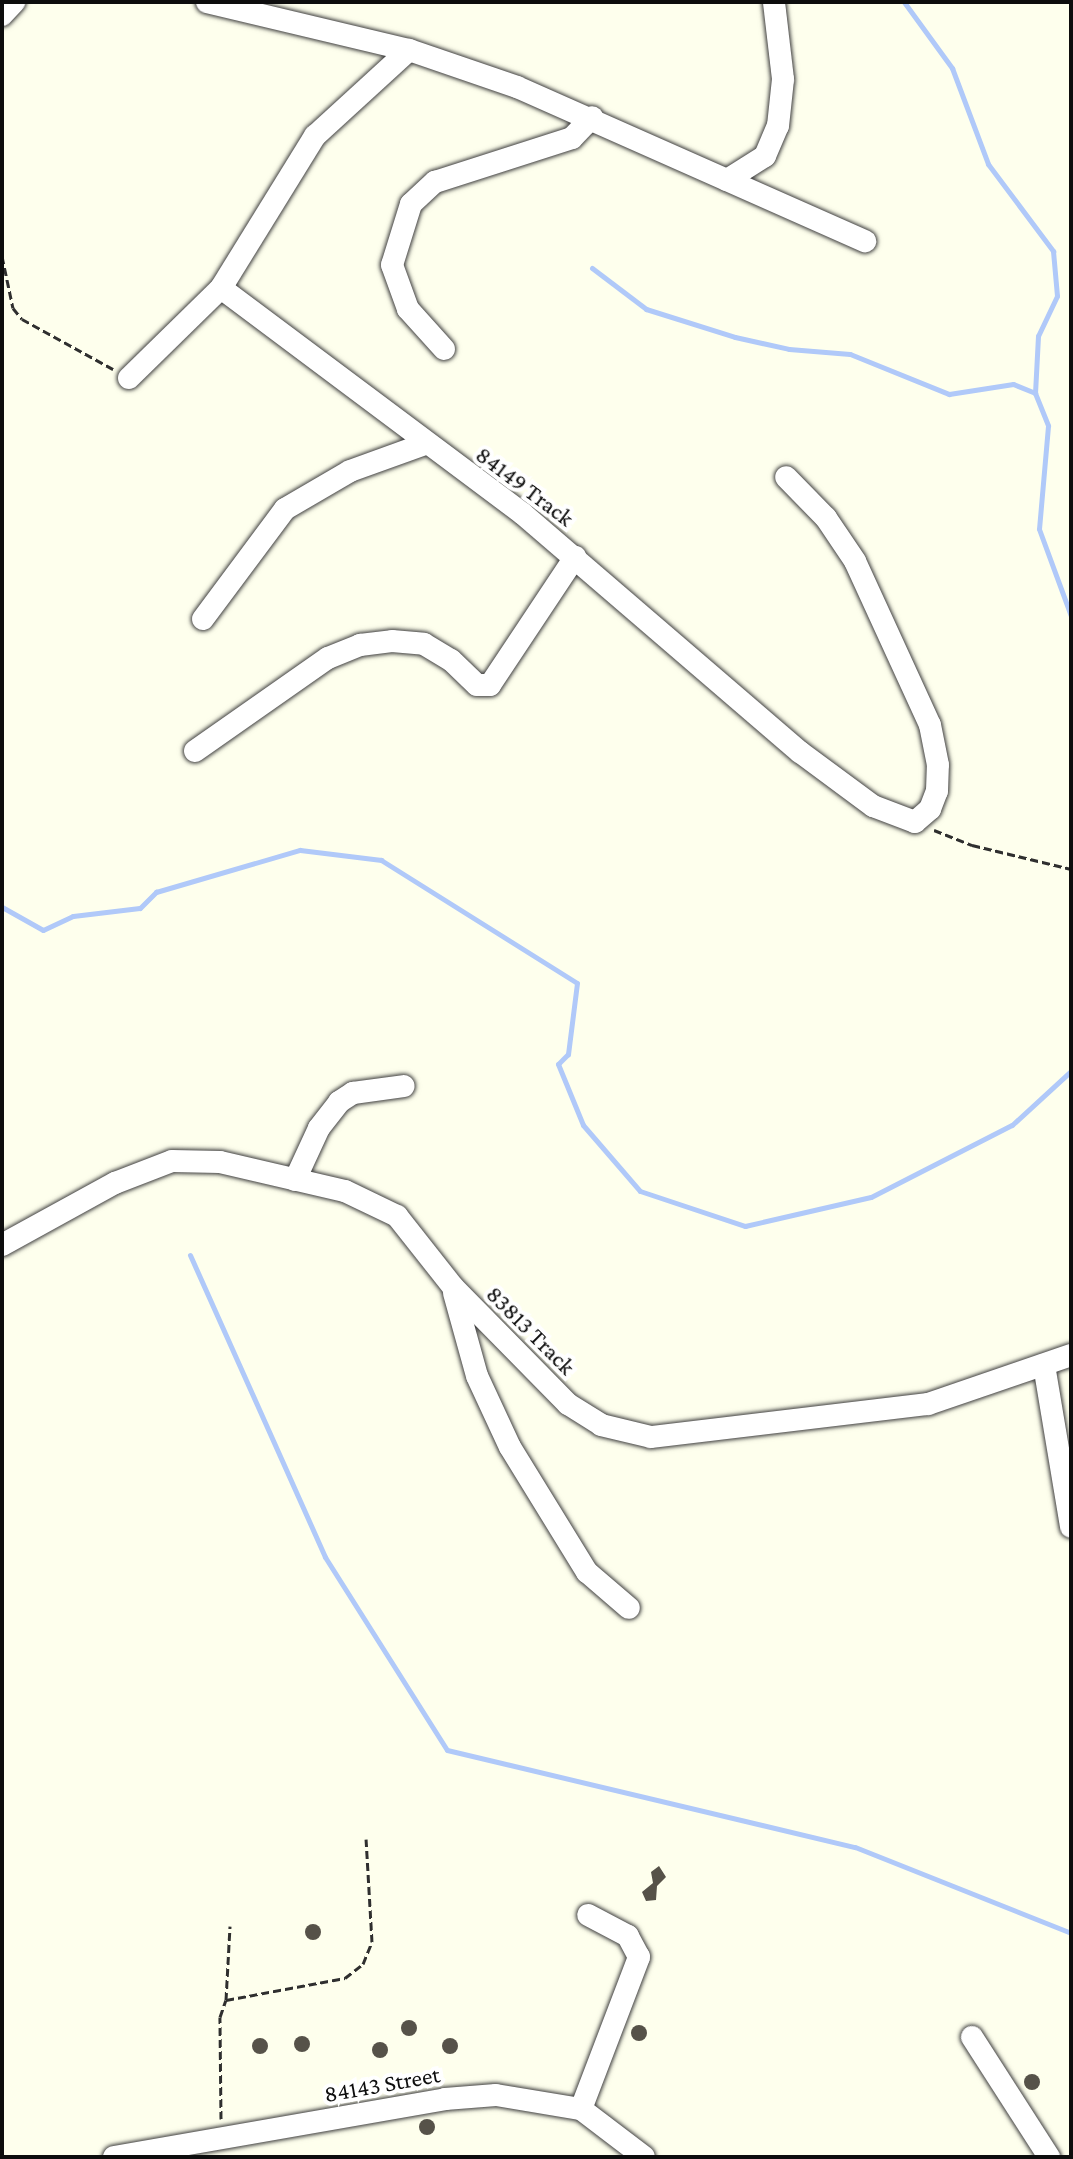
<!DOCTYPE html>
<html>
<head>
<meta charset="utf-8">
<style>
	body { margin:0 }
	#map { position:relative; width:1073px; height:2159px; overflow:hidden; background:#feffed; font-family:"Crimson Pro",serif }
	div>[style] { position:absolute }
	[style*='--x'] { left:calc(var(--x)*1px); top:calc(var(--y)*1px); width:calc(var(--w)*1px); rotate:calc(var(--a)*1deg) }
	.stream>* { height:5px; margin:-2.5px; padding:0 2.5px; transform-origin:2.5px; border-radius:2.5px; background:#b0c9f9 }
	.building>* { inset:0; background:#565249 }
	.round { border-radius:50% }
	.path>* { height:3px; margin-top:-1.5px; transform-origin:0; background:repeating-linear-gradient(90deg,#2f2f2f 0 8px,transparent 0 12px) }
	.roads { filter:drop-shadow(0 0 2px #404040) drop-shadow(0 0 2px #404040) }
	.minor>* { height:22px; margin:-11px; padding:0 11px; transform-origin:11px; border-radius:11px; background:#fff }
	span { translate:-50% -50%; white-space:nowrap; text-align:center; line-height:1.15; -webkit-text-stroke:8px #fff; paint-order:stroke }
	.street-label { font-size:24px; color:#0d0d0d }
	.frame { position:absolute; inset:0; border:4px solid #0d0d0d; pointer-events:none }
</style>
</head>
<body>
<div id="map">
	<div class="stream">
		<i style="--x:904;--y:2;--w:82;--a:54"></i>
		<i style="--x:952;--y:68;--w:103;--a:69.4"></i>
		<i style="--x:988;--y:164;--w:109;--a:53.2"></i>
		<i style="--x:1053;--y:251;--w:45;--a:84.9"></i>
		<i style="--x:1057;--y:296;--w:44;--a:115.4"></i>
		<i style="--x:1038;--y:336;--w:57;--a:93"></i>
		<i style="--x:1035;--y:393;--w:35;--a:68"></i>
		<i style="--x:1048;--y:426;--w:103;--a:95"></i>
		<i style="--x:1039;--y:529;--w:93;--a:69.8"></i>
		<i style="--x:592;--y:268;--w:68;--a:37.2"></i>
		<i style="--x:646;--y:309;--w:93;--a:17.5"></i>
		<i style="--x:735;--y:337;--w:55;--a:12.5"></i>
		<i style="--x:789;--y:349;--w:61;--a:4.7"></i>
		<i style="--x:850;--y:354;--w:107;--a:22"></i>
		<i style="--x:949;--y:394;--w:65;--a:-8.9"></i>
		<i style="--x:1013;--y:384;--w:24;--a:22"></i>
		<i style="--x:2;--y:907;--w:47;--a:29.3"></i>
		<i style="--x:43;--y:930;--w:33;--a:-25"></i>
		<i style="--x:73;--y:916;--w:67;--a:-6.8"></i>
		<i style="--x:140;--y:908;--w:23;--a:-45"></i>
		<i style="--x:156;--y:892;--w:150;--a:-16.3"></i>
		<i style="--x:300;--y:850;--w:82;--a:7"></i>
		<i style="--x:381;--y:860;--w:231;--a:32.1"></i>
		<i style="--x:577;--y:983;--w:72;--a:97.2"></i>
		<i style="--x:568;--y:1054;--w:14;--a:135"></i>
		<i style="--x:558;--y:1064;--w:66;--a:67.7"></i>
		<i style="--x:583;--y:1125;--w:87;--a:49.2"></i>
		<i style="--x:640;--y:1191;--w:111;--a:18.4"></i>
		<i style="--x:745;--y:1226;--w:129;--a:-13"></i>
		<i style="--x:871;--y:1197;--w:158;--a:-27.1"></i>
		<i style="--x:1012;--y:1125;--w:80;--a:-42.5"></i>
		<i style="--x:190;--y:1255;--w:331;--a:65.9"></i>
		<i style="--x:325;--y:1557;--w:228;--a:57.7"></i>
		<i style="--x:447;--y:1750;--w:419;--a:13.4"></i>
		<i style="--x:855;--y:1847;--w:232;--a:21.7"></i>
	</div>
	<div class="building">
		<i style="clip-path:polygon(659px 1866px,666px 1877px,657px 1886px,656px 1900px,646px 1901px,642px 1892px,653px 1883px,651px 1872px)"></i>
		<i class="round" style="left:305px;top:1924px;width:16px;height:16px"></i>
		<i class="round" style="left:401px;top:2020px;width:16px;height:16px"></i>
		<i class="round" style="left:631px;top:2025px;width:16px;height:16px"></i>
		<i class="round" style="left:294px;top:2036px;width:16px;height:16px"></i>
		<i class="round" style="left:252px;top:2038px;width:16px;height:16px"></i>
		<i class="round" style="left:442px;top:2038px;width:16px;height:16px"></i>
		<i class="round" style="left:372px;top:2042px;width:16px;height:16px"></i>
		<i class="round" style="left:1024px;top:2074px;width:16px;height:16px"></i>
		<i class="round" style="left:419px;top:2119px;width:16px;height:16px"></i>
	</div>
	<div class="path">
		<i style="--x:2;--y:256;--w:53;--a:78.1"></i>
		<i style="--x:13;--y:308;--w:14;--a:51"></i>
		<i style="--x:22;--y:319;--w:104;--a:28.8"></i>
		<i style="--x:934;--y:830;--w:41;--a:21.5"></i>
		<i style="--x:972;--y:845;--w:102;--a:13.6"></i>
		<i style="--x:226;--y:2000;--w:121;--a:-10.5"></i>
		<i style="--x:345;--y:1978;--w:23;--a:-38"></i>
		<i style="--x:363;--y:1964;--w:24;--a:-68"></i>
		<i style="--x:372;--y:1942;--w:103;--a:-93.3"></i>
		<i style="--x:221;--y:2119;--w:102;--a:-90.6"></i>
		<i style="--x:220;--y:2017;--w:18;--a:-71"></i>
		<i style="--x:226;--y:2000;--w:74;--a:-86.9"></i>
	</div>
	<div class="roads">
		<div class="minor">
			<i style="--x:207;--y:2;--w:208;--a:13.4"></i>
			<i style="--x:409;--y:50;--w:114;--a:18.9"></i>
			<i style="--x:517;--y:87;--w:381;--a:23.9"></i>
			<i style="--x:2;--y:15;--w:18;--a:-47"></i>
			<i style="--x:727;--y:180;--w:45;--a:-32.3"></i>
			<i style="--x:765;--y:156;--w:33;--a:-67"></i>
			<i style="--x:778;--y:126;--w:47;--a:-83.9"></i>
			<i style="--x:783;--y:79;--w:78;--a:-96.7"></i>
			<i style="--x:221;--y:288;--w:179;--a:-58.3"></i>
			<i style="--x:315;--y:136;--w:127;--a:-42.5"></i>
			<i style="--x:444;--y:349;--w:54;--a:-132"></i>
			<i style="--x:408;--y:309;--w:47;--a:-110"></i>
			<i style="--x:392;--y:265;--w:64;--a:-72.7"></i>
			<i style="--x:411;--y:204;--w:33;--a:-43"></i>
			<i style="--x:435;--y:182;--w:144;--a:-17.8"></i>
			<i style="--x:572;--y:138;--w:29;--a:-46"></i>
			<i style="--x:129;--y:378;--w:129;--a:-44.4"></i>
			<i style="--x:221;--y:288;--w:377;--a:36.8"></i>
			<i style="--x:523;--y:514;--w:365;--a:40.7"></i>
			<i style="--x:800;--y:752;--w:91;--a:36.5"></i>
			<i style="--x:873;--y:806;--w:45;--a:20.9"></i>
			<i style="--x:915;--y:822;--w:20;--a:-41"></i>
			<i style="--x:930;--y:809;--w:19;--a:-69"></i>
			<i style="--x:937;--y:791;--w:26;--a:-88"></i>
			<i style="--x:938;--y:765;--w:41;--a:-101.3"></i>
			<i style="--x:930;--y:725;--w:180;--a:-114.6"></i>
			<i style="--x:855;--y:561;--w:52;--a:-124"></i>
			<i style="--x:826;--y:518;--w:57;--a:-134.3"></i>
			<i style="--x:203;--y:619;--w:137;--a:-53.3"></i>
			<i style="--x:285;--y:509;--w:75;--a:-30.3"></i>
			<i style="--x:350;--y:471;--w:80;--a:-19.8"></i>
			<i style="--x:195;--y:751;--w:162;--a:-35"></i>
			<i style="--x:328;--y:658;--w:35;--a:-22"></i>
			<i style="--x:360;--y:645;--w:32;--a:-7"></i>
			<i style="--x:392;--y:641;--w:32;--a:5"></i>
			<i style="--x:424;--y:644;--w:31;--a:31"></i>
			<i style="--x:451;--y:660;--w:36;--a:44"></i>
			<i style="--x:477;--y:685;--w:13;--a:0"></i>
			<i style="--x:490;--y:685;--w:154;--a:-56.4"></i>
			<i style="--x:295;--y:1180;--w:57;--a:-65.2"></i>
			<i style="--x:319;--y:1128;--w:33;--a:-52"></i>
			<i style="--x:339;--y:1102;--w:17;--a:-33"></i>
			<i style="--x:353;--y:1093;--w:51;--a:-7.8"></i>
			<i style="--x:2;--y:1245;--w:129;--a:-28.8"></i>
			<i style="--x:115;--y:1183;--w:61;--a:-21.1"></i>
			<i style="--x:172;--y:1161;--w:48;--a:1.2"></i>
			<i style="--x:220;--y:1162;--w:128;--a:13.1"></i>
			<i style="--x:345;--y:1191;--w:58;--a:25.7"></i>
			<i style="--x:397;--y:1216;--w:90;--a:51.7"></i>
			<i style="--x:453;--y:1287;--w:164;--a:45.5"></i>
			<i style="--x:568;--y:1404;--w:39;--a:32"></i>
			<i style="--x:601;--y:1425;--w:51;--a:13.5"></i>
			<i style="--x:651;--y:1437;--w:279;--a:-6.8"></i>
			<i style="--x:928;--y:1404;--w:151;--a:-18.9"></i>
			<i style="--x:454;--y:1293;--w:86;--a:74.5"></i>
			<i style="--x:477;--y:1376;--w:78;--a:65.1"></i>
			<i style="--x:510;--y:1447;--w:147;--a:58.4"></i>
			<i style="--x:587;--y:1572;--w:55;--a:40.6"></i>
			<i style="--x:1044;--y:1365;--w:164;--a:80.5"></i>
			<i style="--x:972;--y:2037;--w:143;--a:57.3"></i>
			<i style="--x:581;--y:2109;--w:163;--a:-69.1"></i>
			<i style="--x:639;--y:1957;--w:24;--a:-118"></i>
			<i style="--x:628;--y:1936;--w:45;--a:-152.3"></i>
			<i style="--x:114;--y:2157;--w:336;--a:-9.9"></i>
			<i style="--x:445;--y:2099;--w:51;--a:-4.5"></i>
			<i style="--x:496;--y:2095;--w:86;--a:9.4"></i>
			<i style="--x:581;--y:2109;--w:79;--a:37.3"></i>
		</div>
	</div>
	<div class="street-label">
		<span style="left:525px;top:486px;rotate:37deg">84149 Track</span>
		<span style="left:531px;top:1330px;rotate:45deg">83813 Track</span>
		<span style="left:382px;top:2084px;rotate:-10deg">84143 Street</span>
	</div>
	<div class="frame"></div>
</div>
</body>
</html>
